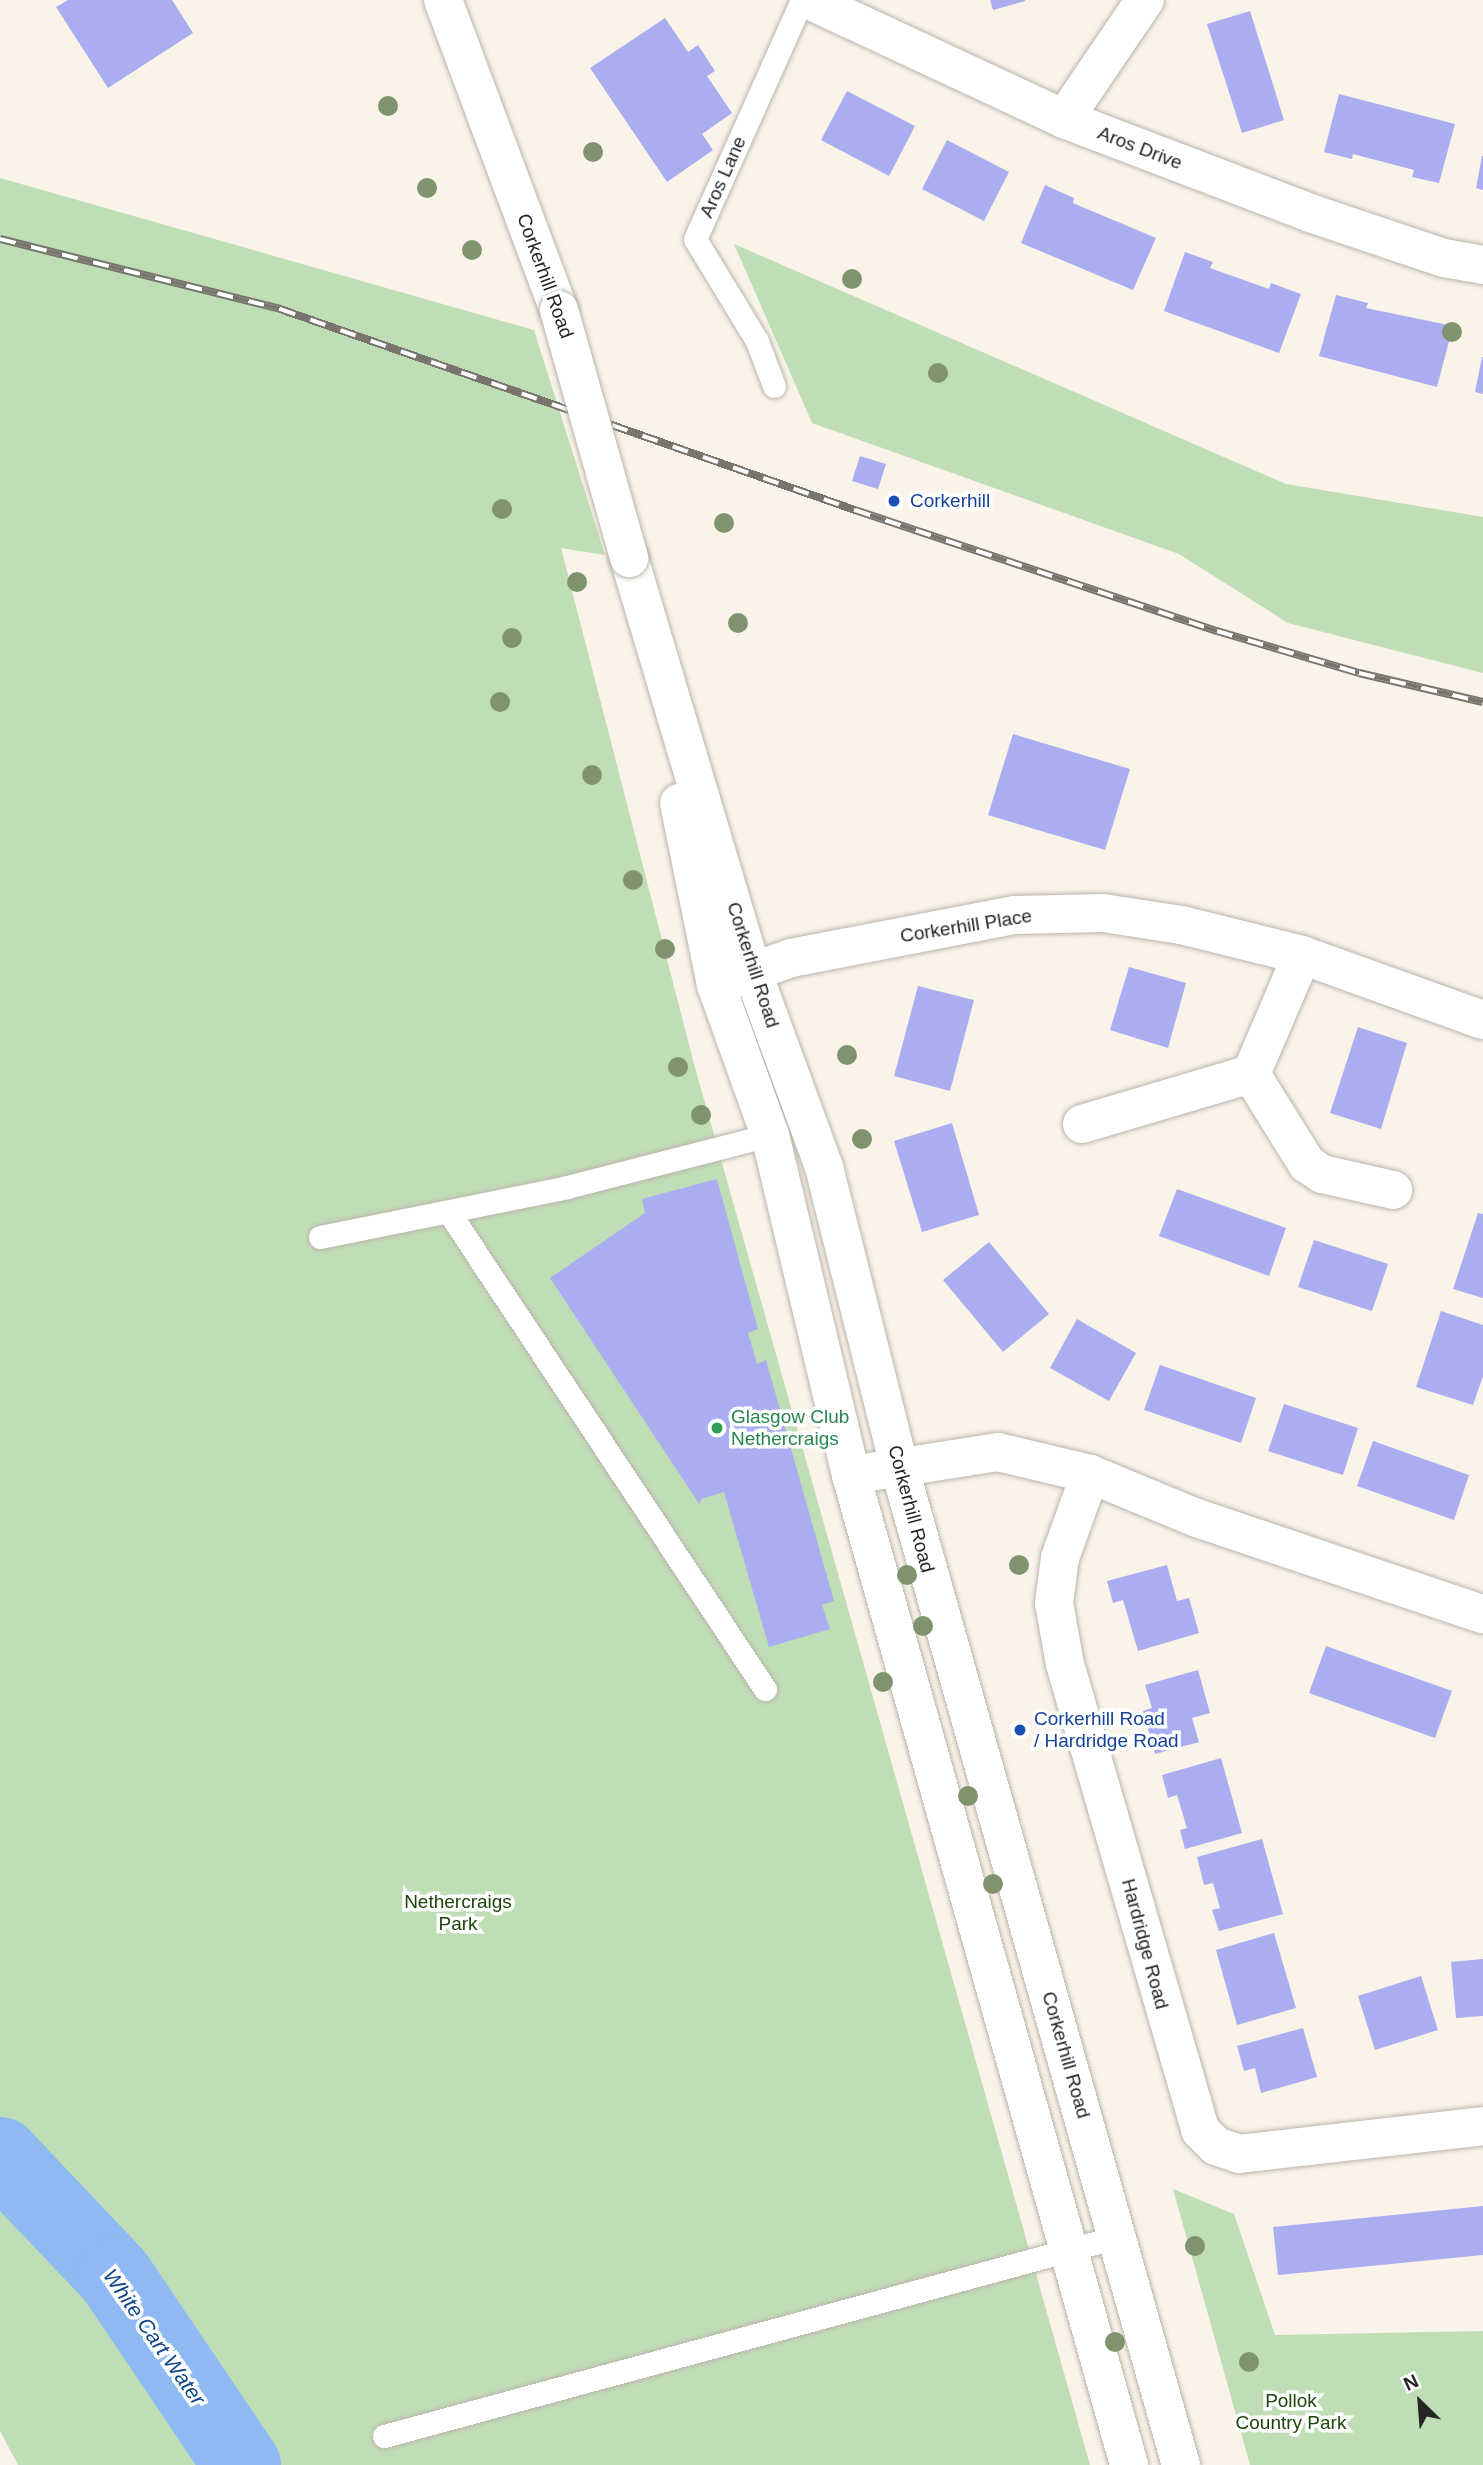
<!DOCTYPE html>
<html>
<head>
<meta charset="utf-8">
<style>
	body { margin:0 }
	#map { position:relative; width:1483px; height:2465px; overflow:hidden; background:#f9f3e9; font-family:Helvetica,sans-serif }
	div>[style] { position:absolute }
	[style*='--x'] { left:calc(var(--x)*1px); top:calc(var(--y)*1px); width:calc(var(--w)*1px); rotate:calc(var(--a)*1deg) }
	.green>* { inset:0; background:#c0deb6 }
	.river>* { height:77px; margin:-38.5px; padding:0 38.5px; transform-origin:38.5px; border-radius:38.5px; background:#8fb9f2 }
	.building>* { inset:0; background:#aaaef0 }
	.roads { filter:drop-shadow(0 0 2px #bab4ab) drop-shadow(0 0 2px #bab4ab) }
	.service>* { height:23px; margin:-11.5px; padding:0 11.5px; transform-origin:11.5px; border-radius:11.5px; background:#fff }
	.minor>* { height:38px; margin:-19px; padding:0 19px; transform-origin:19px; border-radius:19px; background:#fff }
	.tertiary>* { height:38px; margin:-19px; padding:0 19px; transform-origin:19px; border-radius:19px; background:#fff }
	.rail>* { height:8px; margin-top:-4px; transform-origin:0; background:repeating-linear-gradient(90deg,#fff 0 16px,#78756f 0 32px); box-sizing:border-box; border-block:2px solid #78756f }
	.bridges { filter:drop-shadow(0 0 2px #bab4ab) drop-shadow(0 0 2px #bab4ab) }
	.tertiary-bridge>* { height:38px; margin:-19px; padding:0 19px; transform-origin:19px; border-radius:19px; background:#fff }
	.trees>* { width:20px; height:20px; margin:-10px; border-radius:50%; background:#7f946e }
	.dots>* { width:19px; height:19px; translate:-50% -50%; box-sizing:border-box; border:4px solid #fff; border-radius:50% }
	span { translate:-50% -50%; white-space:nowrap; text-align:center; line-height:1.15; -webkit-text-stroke:7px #fff; paint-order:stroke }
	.street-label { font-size:19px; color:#272522 }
	.transit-label { font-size:19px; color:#164399 }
	.left { translate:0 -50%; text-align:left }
	.leisure-label { font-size:19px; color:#27864d }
	.park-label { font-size:19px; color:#1c460a }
	.water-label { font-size:21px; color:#0f4588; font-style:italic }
	.north { position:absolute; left:1385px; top:2367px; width:70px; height:70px; -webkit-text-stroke:5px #fff; paint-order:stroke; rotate:335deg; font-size:19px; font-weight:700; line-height:28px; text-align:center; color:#272522 }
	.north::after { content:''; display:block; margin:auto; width:24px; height:32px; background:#272522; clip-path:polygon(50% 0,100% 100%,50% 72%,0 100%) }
</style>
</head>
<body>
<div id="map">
	<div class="green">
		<i style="clip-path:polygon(0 178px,534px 330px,605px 555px,561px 548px,694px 1064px,1090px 2465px,18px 2465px,0 2431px)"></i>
		<i style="clip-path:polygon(734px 244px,1286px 484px,1483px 517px,1483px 673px,1288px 623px,1179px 554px,812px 423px)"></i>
		<i style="clip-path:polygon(1173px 2189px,1234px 2214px,1275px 2335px,1483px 2331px,1483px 2465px,1250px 2465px)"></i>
	</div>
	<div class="river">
		<i style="--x:0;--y:2155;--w:166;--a:46.5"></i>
		<i style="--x:114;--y:2275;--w:229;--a:56"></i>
	</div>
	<div class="building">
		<i style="clip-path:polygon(68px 0,172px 0,193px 33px,108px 88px,56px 7px)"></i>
		<i style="clip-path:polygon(990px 0,1025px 0,1025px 1px,993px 10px)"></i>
		<i style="clip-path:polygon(1250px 11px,1284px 120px,1242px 133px,1207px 24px)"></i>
		<i style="clip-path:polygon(665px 18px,688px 52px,698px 45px,715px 71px,707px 76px,732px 113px,702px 134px,713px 150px,667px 182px,590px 68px)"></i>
		<i style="clip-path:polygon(847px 91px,915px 126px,889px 176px,821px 140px)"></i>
		<i style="clip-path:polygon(1339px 94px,1455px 124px,1439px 183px,1412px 177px,1414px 170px,1353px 154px,1352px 159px,1324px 152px)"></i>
		<i style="clip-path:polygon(947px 140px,1009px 172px,984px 221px,922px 189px)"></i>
		<i style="clip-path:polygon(1482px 156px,1483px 156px,1483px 190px,1476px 188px)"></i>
		<i style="clip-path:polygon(1045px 185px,1074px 198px,1073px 203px,1156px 238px,1133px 290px,1021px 243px)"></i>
		<i style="clip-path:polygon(1185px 252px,1213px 262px,1210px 268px,1269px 289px,1271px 283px,1301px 294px,1279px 353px,1164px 311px)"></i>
		<i style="clip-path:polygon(1336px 295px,1368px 303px,1366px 308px,1453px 326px,1437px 387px,1319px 356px)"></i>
		<i style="clip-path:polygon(1482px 357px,1483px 357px,1483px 394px,1475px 392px)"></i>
		<i style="clip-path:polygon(860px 456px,886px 464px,878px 489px,852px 481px)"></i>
		<i style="clip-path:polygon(1013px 734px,1130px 769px,1105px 850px,988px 815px)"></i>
		<i style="clip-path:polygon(1129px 967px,1186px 983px,1168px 1048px,1110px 1030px)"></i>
		<i style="clip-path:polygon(918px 986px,974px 1000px,950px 1091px,894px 1076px)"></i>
		<i style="clip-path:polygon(1358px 1027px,1407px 1043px,1381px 1129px,1330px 1113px)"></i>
		<i style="clip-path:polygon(952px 1123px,979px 1215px,922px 1232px,894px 1141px)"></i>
		<i style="clip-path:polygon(717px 1179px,758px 1329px,748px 1333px,757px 1364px,766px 1360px,834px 1601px,822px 1605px,830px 1629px,769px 1647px,724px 1492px,701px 1499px,700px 1505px,550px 1278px,645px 1213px,642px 1199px)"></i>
		<i style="clip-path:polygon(1177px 1189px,1286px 1228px,1269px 1276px,1159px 1236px)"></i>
		<i style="clip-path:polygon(1478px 1213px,1483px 1214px,1483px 1298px,1453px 1289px)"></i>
		<i style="clip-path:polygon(1314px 1240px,1388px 1264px,1372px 1311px,1298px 1287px)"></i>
		<i style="clip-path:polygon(989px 1242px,1049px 1314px,1003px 1352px,943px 1280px)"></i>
		<i style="clip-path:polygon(1441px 1311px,1483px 1325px,1483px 1376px,1473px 1405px,1416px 1387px)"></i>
		<i style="clip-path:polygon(1077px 1319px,1136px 1353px,1109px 1401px,1050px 1368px)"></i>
		<i style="clip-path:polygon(1160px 1365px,1256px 1398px,1241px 1443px,1144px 1410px)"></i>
		<i style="clip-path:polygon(1284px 1404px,1358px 1428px,1343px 1475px,1268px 1451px)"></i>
		<i style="clip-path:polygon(1373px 1441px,1469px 1475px,1454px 1520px,1357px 1486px)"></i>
		<i style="clip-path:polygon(1167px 1565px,1177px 1601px,1189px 1598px,1199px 1633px,1138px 1651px,1123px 1600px,1113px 1603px,1107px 1581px)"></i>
		<i style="clip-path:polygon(1326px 1646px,1452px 1691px,1435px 1738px,1309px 1693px)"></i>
		<i style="clip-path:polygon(1198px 1670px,1210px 1713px,1192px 1718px,1199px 1742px,1155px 1754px,1143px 1711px,1152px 1708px,1145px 1685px)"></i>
		<i style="clip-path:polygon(1221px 1758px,1242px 1833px,1185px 1849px,1180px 1830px,1187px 1828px,1177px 1795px,1168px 1798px,1162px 1775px)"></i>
		<i style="clip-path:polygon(1262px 1839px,1283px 1914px,1219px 1931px,1212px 1910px,1220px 1908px,1213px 1883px,1204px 1885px,1197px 1857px)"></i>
		<i style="clip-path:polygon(1274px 1933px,1296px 2008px,1237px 2025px,1216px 1950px)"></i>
		<i style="clip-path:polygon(1483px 1959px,1483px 2016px,1456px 2018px,1451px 1962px)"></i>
		<i style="clip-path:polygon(1421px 1976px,1438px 2030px,1375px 2050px,1358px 1996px)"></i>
		<i style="clip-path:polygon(1303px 2028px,1317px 2077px,1261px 2093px,1255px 2068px,1244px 2071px,1237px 2046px)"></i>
		<i style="clip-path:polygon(1483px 2206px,1483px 2255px,1278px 2275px,1273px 2227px)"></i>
	</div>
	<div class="roads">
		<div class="service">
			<i style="--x:774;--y:386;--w:48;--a:-110.7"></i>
			<i style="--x:757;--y:341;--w:119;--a:-121.3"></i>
			<i style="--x:695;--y:239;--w:262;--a:-65.9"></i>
			<i style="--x:450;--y:1214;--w:570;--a:56.45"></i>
			<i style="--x:320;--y:1237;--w:252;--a:-11.4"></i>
			<i style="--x:567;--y:1187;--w:210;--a:-14.4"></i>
			<i style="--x:384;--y:2436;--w:760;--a:-15.19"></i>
		</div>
		<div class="minor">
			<i style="--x:809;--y:0;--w:281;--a:25"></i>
			<i style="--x:1064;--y:119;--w:263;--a:20.9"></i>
			<i style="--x:1310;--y:213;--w:141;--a:18.6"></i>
			<i style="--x:1444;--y:258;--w:40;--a:10"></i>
			<i style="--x:1064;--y:119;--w:144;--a:-55.8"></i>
			<i style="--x:721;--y:983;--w:74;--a:-19.7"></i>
			<i style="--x:791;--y:958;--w:228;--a:-10.9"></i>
			<i style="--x:1015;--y:915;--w:88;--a:-1.3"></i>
			<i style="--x:1103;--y:913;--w:79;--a:8.7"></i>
			<i style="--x:1181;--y:925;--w:125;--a:13.9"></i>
			<i style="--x:1302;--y:955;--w:192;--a:19.8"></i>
			<i style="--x:1251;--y:1074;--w:106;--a:58.1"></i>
			<i style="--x:1307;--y:1164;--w:18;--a:34"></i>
			<i style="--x:1322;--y:1174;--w:73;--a:12.7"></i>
			<i style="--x:1082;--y:1124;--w:176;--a:-16.5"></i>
			<i style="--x:1251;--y:1074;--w:129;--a:-66.8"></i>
			<i style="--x:1090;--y:1474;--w:89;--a:109.7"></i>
			<i style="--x:1060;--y:1558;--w:45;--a:97.6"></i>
			<i style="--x:1054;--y:1603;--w:62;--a:79.8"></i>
			<i style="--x:1065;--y:1664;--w:485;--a:73.8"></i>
			<i style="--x:1200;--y:2130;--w:23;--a:45"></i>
			<i style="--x:1216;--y:2146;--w:24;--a:19"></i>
			<i style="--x:1239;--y:2154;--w:246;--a:-6.5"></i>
			<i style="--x:851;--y:1475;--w:149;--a:-8.9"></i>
			<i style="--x:998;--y:1452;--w:95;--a:13.4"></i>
			<i style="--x:1090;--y:1474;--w:116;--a:22.4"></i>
			<i style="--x:1197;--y:1518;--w:302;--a:18.6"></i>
		</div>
		<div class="tertiary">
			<i style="--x:443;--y:0;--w:331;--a:69.5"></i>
			<i style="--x:629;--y:558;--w:433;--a:73.4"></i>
			<i style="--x:753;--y:973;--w:207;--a:69.9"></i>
			<i style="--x:824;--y:1167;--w:308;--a:75.9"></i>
			<i style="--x:899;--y:1466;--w:1038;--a:74.24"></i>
			<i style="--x:679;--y:803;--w:186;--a:78.5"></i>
			<i style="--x:716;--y:985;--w:159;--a:70.2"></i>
			<i style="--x:770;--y:1135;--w:350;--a:76.6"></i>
			<i style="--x:851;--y:1475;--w:1028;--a:74.31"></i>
		</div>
	</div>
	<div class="rail">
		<i style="--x:0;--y:239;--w:289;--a:14"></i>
		<i style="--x:280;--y:309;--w:609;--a:19.27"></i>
		<i style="--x:855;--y:510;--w:382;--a:18.5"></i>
		<i style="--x:1217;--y:631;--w:148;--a:16.5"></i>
		<i style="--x:1359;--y:673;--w:127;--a:13.2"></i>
	</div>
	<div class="bridges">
		<div class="tertiary-bridge">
			<i style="--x:559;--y:310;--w:258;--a:74.2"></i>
		</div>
	</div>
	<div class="trees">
		<i style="left:388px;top:106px"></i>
		<i style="left:593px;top:152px"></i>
		<i style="left:427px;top:188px"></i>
		<i style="left:472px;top:250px"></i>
		<i style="left:852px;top:279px"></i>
		<i style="left:1452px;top:332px"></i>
		<i style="left:938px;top:373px"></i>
		<i style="left:502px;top:509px"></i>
		<i style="left:724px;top:523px"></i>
		<i style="left:577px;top:582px"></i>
		<i style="left:738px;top:623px"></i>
		<i style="left:512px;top:638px"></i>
		<i style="left:500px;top:702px"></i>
		<i style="left:592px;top:775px"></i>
		<i style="left:633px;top:880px"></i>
		<i style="left:665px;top:949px"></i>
		<i style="left:847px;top:1055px"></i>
		<i style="left:678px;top:1067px"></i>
		<i style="left:701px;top:1115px"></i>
		<i style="left:862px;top:1139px"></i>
		<i style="left:1019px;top:1565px"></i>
		<i style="left:907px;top:1575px"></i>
		<i style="left:923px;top:1626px"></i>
		<i style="left:883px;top:1682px"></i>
		<i style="left:968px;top:1796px"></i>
		<i style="left:993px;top:1884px"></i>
		<i style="left:1195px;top:2246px"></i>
		<i style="left:1115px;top:2342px"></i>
		<i style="left:1249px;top:2362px"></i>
	</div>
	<div class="dots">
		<i style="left:894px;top:501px;background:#1a4fb4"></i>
		<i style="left:717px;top:1428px;background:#2e9e5b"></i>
		<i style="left:1020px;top:1730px;background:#1a4fb4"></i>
	</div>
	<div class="street-label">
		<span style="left:1140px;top:148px;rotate:21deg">Aros Drive</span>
		<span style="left:723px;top:177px;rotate:-66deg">Aros Lane</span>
		<span style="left:545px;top:276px;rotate:70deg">Corkerhill Road</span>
		<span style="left:966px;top:926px;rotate:-9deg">Corkerhill Place</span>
		<span style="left:753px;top:965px;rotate:72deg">Corkerhill Road</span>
		<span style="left:911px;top:1509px;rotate:75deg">Corkerhill Road</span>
		<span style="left:1145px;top:1944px;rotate:75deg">Hardridge Road</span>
		<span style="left:1066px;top:2055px;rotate:74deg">Corkerhill Road</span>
	</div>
	<div class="transit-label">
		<span class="left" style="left:910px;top:501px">Corkerhill</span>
		<span class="left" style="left:1034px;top:1730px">Corkerhill Road<br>/ Hardridge Road</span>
	</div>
	<div class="leisure-label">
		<span class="left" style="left:731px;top:1428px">Glasgow Club<br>Nethercraigs</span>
	</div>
	<div class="park-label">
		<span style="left:458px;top:1913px">Nethercraigs<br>Park</span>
		<span style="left:1291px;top:2412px">Pollok<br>Country Park</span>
	</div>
	<div class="water-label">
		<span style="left:154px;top:2337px;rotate:55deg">White Cart Water</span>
	</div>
	<div class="north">N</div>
</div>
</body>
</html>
